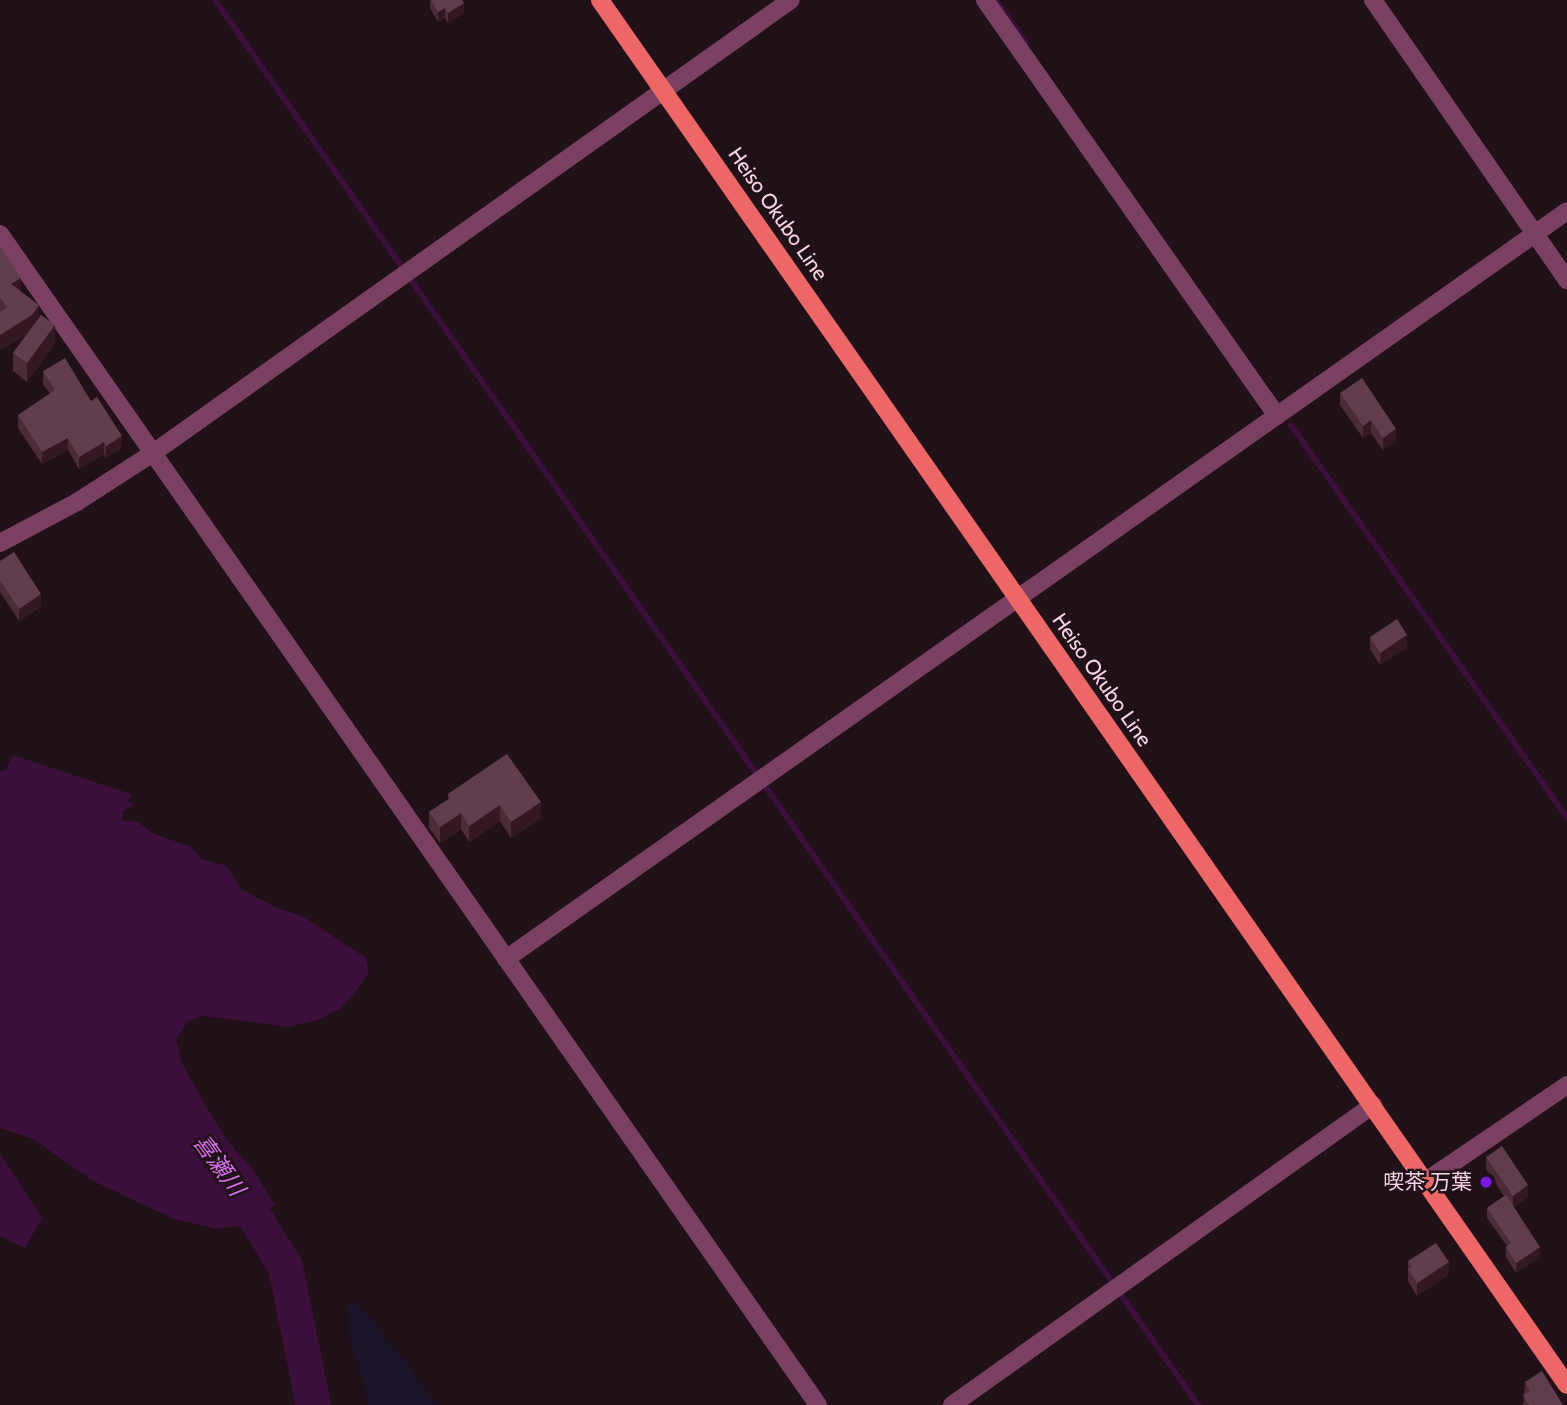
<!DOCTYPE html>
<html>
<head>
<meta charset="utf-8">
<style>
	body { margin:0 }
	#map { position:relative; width:1567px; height:1405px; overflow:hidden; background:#201017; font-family:Cabin,"Noto Sans JP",sans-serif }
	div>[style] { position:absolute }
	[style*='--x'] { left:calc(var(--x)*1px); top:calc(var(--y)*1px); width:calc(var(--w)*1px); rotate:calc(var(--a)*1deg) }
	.green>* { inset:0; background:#1b132a }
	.water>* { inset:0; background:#3a0f3a }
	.stream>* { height:6px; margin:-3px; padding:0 3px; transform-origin:3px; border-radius:3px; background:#3a0f3a }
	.river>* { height:35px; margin:-17.5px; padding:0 17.5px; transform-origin:17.5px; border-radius:17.5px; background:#3a0f3a }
	.minor>* { height:18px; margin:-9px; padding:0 9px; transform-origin:9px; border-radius:9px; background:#7a4062 }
	.major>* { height:18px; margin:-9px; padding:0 9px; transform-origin:9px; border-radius:9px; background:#ee6767 }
	.wall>* { inset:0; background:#4c2b39 }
	.shaded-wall>* { inset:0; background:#331824 }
	.building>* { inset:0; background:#5f3d4c }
	.dots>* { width:19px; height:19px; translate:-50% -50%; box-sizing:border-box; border:4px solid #201017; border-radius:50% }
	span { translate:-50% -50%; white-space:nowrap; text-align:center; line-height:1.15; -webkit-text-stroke:5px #201017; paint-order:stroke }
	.street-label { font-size:21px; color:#fad4e8 }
	.poi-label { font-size:21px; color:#fad4e8 }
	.right { translate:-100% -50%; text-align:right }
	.water-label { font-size:23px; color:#da6def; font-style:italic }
</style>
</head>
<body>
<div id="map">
	<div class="green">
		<i style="clip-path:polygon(357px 1302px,407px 1363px,436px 1405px,369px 1405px,349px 1334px,348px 1303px)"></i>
	</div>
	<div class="water">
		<i style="clip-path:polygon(13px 755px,131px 794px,128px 801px,134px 805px,123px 811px,122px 821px,138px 822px,152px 833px,191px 847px,201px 859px,227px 866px,241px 889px,280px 909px,302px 916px,366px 958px,369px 973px,352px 996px,338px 1010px,317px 1020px,289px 1027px,203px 1016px,188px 1021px,176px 1040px,182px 1063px,206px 1106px,226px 1139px,253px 1170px,275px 1205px,244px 1225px,218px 1229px,174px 1219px,93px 1181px,33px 1139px,0 1128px,0 771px,6px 769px)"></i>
		<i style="clip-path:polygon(0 1153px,42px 1218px,25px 1248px,0 1236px)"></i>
	</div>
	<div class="stream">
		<i style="--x:215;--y:0;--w:1715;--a:55.02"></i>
		<i style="--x:996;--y:0;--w:52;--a:55.1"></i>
		<i style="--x:1291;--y:425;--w:479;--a:54.9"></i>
	</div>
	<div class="river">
		<i style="--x:231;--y:1179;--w:102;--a:58.2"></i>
		<i style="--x:285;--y:1266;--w:142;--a:78.6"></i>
	</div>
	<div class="minor">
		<i style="--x:985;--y:0;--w:508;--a:54.93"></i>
		<i style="--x:1373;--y:0;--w:341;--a:55.3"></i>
		<i style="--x:0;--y:234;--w:1428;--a:55.06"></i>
		<i style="--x:0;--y:543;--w:87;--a:-28"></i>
		<i style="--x:77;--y:502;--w:90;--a:-32.8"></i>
		<i style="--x:153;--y:453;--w:782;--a:-35.38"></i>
		<i style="--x:506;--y:959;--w:1298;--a:-35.18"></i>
		<i style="--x:1426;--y:1181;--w:171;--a:-34.2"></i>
		<i style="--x:952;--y:1405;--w:517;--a:-35.47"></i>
	</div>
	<div class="major">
		<i style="--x:600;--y:0;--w:1689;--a:55.08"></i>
	</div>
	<div class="wall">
		<i style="clip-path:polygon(430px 0,462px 0,464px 13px,448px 23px,445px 18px,438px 22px,430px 8px)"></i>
		<i style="clip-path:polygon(0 248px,21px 292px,39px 317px,55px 344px,27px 382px,13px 371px,13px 353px,27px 334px,0 350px)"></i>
		<i style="clip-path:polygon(43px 371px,91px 401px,122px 448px,106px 458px,104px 454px,79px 469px,68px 450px,42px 464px,18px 428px,18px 415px,50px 394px,43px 384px)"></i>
		<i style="clip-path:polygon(1340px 393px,1396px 441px,1383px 450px,1371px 433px,1363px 438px,1340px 405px)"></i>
		<i style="clip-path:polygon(0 561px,41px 607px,19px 621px,0 592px)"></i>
		<i style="clip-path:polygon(1370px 637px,1407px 647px,1380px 665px,1370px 649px)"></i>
		<i style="clip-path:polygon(507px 754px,541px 818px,511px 838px,500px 821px,469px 842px,461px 829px,440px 843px,429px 828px,429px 812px,448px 800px,448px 794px)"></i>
		<i style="clip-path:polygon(1486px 1157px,1528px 1197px,1514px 1207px,1540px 1257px,1516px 1273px,1506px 1257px,1506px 1247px,1507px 1246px,1487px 1218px,1487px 1208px,1504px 1196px,1486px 1169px)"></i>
		<i style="clip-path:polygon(1408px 1261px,1449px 1274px,1417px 1296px,1408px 1281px)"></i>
		<i style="clip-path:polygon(1525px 1382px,1563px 1405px,1523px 1405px)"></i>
	</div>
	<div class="shaded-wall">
		<i style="clip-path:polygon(464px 3px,464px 13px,448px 23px,448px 13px)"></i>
		<i style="clip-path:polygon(445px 8px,445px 18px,438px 22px,438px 12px)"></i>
		<i style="clip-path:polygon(21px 278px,21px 294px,11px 284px)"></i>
		<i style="clip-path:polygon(39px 305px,39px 321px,32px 331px,0 350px,0 335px)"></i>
		<i style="clip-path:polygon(55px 325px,55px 344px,27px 382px,27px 363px)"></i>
		<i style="clip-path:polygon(1371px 420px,1371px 433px,1363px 438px,1363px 426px)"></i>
		<i style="clip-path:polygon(1396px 429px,1396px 441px,1383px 450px,1383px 438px)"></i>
		<i style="clip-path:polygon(122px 436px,122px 448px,106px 458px,106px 446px)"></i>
		<i style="clip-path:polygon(68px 438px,68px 450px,42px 464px,42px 452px)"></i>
		<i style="clip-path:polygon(104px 442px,104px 454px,79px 469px,79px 457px)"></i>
		<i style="clip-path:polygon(41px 594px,41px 607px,19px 621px,19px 609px)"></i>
		<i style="clip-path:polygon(1407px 635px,1407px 647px,1380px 665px,1380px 653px)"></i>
		<i style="clip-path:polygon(541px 802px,541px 818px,511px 838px,511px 822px)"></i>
		<i style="clip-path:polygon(500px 805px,500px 821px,469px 842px,469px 826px)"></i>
		<i style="clip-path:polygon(461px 813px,461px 829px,440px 843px,440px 827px)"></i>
		<i style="clip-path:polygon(1528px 1185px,1528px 1197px,1513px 1208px,1513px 1196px)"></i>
		<i style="clip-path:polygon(1540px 1247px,1540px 1257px,1516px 1273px,1516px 1263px)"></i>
		<i style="clip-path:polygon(1449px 1262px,1449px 1274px,1417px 1296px,1417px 1283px)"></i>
	</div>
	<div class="building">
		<i style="clip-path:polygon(431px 0,462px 0,464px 3px,448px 13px,445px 8px,438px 12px)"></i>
		<i style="clip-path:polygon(1px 247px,21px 278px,11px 284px,39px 305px,32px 315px,0 335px,0 312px,7px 308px,0 297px,0 248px)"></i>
		<i style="clip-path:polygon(41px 315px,55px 325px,27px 363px,13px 353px)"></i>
		<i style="clip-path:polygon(65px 358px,91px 401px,97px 397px,122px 436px,106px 446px,104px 442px,79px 457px,68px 438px,42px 452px,18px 415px,55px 390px,43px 371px)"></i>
		<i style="clip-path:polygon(1362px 378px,1396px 429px,1383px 438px,1371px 420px,1363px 426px,1340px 393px)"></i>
		<i style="clip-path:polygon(14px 552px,41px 594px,19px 609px,0 580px,0 561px)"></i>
		<i style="clip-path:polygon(1397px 619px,1407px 635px,1380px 653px,1370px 637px)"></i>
		<i style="clip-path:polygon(507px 754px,541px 802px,511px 822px,500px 805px,469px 826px,461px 813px,440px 827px,429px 812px,450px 798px,448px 794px)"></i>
		<i style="clip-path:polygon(1502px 1146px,1528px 1185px,1513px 1196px,1486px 1157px)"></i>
		<i style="clip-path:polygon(1506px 1195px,1540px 1247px,1516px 1263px,1506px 1247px,1511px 1243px,1487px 1208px)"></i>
		<i style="clip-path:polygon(1436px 1243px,1449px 1262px,1417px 1283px,1408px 1269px,1412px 1267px,1408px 1261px)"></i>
		<i style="clip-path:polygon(1542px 1371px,1563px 1405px,1529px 1405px,1523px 1395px,1530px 1391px,1525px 1382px)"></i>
	</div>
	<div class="dots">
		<i style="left:1486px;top:1182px;background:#7819e1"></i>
	</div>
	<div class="street-label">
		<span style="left:778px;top:214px;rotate:55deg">Heiso Okubo Line</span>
		<span style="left:1102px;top:680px;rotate:55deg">Heiso Okubo Line</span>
	</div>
	<div class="poi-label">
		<span class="right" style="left:1472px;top:1182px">喫茶 万葉</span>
	</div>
	<div class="water-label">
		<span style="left:219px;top:1165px;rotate:54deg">喜瀬川</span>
	</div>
</div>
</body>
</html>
